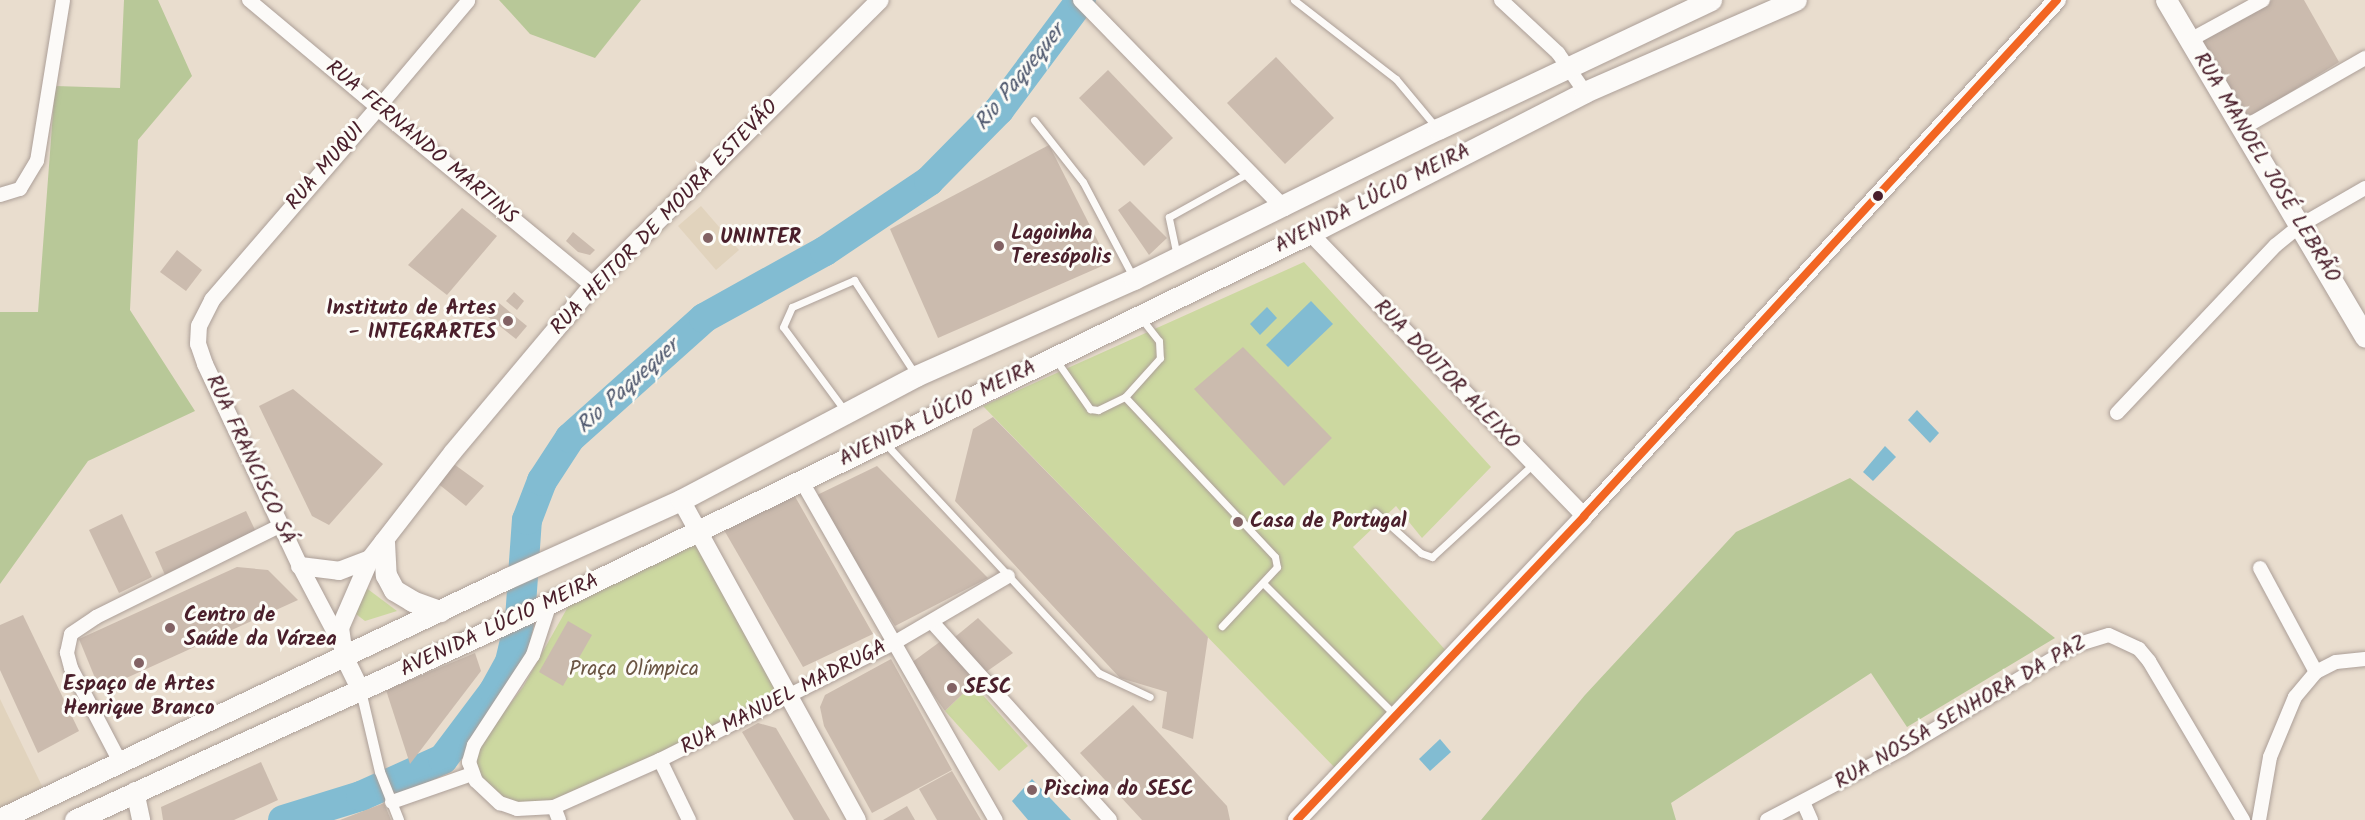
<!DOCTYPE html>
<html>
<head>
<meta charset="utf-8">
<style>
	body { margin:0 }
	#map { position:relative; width:2365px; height:820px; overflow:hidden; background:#e9ddce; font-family:Kalam,sans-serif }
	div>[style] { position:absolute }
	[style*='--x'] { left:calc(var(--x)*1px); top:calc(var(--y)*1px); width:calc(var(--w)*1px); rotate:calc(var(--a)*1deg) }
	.built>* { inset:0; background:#e1d3bd }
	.green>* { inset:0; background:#ccd8a0 }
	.forest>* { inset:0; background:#b8c898 }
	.water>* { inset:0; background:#82bcd2 }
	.river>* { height:30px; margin:-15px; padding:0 15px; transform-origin:15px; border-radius:15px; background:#82bcd2 }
	.building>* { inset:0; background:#cbbbae }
	.roads { filter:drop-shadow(0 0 2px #ac9f98) drop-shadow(0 0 2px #ac9f98) }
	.service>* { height:7px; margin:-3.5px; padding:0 3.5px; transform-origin:3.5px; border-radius:3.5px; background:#fcfaf8 }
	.pedestrian>* { height:10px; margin:-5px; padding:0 5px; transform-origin:5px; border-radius:5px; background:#fcfaf8 }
	.minor>* { height:14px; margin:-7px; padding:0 7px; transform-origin:7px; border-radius:7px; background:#fcfaf8 }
	.tertiary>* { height:16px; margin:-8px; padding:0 8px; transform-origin:8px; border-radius:8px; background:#fcfaf8 }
	.secondary>* { height:18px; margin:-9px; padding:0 9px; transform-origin:9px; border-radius:9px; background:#fcfaf8 }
	.primary>* { height:21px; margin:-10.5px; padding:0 10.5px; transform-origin:10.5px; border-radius:10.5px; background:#fcfaf8 }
	.bus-1>* { height:8px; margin:-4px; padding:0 4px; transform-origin:4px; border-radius:4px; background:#f26522 }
	.dots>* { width:16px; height:16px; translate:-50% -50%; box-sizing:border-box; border:3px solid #fdfcf7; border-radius:50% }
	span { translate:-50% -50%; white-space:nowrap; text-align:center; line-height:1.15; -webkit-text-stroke:6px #fdfcf7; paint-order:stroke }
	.street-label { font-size:21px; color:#4a1f2b }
	.poi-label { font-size:21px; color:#4a1f2b; font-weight:700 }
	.left { translate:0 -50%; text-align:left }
	.right { translate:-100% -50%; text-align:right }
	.park-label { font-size:21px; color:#6a5543 }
	.water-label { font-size:22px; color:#4f586e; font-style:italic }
</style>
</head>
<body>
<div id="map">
	<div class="built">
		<i style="clip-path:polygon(701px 206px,739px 250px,716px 270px,678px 226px)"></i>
		<i style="clip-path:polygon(0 699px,43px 788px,0 809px)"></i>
	</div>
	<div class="green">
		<i style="clip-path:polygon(1304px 262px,1491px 467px,1422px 538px,1396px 506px,1353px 547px,1448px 653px,1338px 771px,983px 406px)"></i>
		<i style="clip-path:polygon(697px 539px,777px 690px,661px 754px,552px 804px,507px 802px,488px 790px,476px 771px,475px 749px,523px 687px,569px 605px)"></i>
		<i style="clip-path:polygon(365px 587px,397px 611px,365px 621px,356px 614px)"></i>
		<i style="clip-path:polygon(973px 684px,1028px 746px,999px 771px,945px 711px)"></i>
	</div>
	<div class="forest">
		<i style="clip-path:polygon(124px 0,158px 0,192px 76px,138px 140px,130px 310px,195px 411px,88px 461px,0 584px,0 312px,38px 312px,55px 86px,120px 88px)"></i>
		<i style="clip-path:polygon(499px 0,641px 0,595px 58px,530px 34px)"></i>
		<i style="clip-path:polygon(1850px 478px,2055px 638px,1907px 727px,1871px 673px,1671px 803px,1676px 820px,1481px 820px,1585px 695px,1736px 532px)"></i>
	</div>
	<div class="water">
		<i style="clip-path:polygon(1311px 301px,1333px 324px,1288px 367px,1266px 345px)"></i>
		<i style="clip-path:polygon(1267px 307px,1277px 318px,1260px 335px,1250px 324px)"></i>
		<i style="clip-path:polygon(1917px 410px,1939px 433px,1930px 443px,1908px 420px)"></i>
		<i style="clip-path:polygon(1885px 446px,1896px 457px,1873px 481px,1863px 472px)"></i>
		<i style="clip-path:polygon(1440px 739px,1451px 752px,1430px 771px,1419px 759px)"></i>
		<i style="clip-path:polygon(1032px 779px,1071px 820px,1028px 820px,1012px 801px)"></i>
	</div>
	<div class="river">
		<i style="--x:283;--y:820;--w:82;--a:-17.1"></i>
		<i style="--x:361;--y:796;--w:90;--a:-24.3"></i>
		<i style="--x:443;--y:759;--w:85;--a:-53.1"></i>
		<i style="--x:494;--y:691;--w:33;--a:-61"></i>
		<i style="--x:510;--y:662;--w:44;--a:-76.9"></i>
		<i style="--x:520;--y:619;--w:99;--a:-86"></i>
		<i style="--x:527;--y:520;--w:42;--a:-69"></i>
		<i style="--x:542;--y:481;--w:51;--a:-56.9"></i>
		<i style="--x:570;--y:438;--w:180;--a:-41.8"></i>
		<i style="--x:704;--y:318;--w:138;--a:-29"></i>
		<i style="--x:825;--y:251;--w:125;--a:-33.9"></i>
		<i style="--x:929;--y:181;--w:100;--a:-45.4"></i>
		<i style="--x:999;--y:110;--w:137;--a:-53.3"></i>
	</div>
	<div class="building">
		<i style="clip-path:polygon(2272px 0,2304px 0,2339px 62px,2246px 120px,2197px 41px)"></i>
		<i style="clip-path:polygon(1276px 57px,1334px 118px,1285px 164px,1227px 103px)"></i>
		<i style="clip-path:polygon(1108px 70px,1173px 138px,1144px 166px,1079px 98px)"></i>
		<i style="clip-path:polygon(1049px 145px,1109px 263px,938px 338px,890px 229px)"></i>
		<i style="clip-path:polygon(1130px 201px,1167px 238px,1149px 255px,1118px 210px)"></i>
		<i style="clip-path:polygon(462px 208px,497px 236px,447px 295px,408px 265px)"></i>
		<i style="clip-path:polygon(573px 232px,595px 250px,590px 255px,578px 252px,566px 241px)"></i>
		<i style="clip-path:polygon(177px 250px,202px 270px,186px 291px,160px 272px)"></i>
		<i style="clip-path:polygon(514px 292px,524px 301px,517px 310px,506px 301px)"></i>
		<i style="clip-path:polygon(499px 303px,527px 326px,516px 339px,488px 317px)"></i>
		<i style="clip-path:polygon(1243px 347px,1332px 438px,1284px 486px,1194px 389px)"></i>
		<i style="clip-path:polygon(293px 389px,383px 464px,329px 525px,312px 516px,259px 406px)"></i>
		<i style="clip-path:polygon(993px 417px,1208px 637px,1193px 739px,1162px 728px,1167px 692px,1120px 678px,955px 501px,973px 429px)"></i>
		<i style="clip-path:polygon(451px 462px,484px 486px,466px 506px,436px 482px)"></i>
		<i style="clip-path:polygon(877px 466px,988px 578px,895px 626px,815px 496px)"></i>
		<i style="clip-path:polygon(793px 493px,873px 634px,803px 667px,724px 530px)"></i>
		<i style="clip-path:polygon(246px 511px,257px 534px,165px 575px,155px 552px)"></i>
		<i style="clip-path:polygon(122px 514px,152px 577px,119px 593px,89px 530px)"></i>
		<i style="clip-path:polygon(237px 567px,268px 570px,298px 600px,100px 690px,79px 639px)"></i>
		<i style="clip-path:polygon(23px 615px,79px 731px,38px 753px,0 670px,0 625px)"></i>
		<i style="clip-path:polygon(978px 618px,1013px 653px,986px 672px,955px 637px)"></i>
		<i style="clip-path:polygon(568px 621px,592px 635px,563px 686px,539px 672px)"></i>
		<i style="clip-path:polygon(941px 641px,977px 680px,945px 711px,911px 663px)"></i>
		<i style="clip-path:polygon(475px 653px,481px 671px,410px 764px,386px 690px)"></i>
		<i style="clip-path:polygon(891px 659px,952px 770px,872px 813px,824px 726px,820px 707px,825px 695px)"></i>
		<i style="clip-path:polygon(1133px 705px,1227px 806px,1230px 820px,1142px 820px,1080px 753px)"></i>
		<i style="clip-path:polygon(758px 723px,776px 728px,830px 820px,794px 820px,742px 732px)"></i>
		<i style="clip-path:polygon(261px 762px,278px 800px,234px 820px,163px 820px,161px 807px)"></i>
		<i style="clip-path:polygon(952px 771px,981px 820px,937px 820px,919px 789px)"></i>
		<i style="clip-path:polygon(384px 803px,391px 820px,340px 820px)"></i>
		<i style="clip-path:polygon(907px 806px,915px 820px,883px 820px)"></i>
	</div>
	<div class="roads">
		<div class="service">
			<i style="--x:1294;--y:0;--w:129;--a:37.8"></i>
			<i style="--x:1396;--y:79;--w:62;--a:50.2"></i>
			<i style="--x:1034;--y:120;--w:79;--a:51.7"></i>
			<i style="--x:1083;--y:182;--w:107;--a:62.2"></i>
			<i style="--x:1177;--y:256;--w:40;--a:-102"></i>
			<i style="--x:1169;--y:217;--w:90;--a:-29.1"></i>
			<i style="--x:1141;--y:318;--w:29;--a:52"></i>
			<i style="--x:1159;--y:341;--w:17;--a:87"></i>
			<i style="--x:1160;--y:358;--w:52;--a:131.9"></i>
			<i style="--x:1125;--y:397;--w:219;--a:46.8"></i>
			<i style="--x:1275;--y:557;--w:10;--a:79"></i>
			<i style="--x:1277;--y:567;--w:81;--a:133"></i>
			<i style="--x:1056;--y:360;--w:60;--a:55.2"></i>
			<i style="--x:1090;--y:409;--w:8;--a:7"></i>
			<i style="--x:1098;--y:410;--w:30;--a:-26"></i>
			<i style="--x:845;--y:411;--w:104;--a:-126.4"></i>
			<i style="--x:783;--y:327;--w:22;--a:-66"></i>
			<i style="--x:792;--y:307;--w:68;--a:-23.5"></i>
			<i style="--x:854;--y:280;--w:112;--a:57"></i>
			<i style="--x:884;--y:442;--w:316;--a:47.1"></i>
			<i style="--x:1099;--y:673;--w:56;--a:25.2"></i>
			<i style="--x:1375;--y:512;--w:62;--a:41.7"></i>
			<i style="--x:1421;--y:553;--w:12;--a:20"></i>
			<i style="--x:1432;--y:557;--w:137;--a:-42.6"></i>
			<i style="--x:1263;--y:583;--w:187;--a:45"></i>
		</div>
		<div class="pedestrian">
			<i style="--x:361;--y:691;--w:83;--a:76.8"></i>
			<i style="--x:380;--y:772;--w:52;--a:68.4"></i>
		</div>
		<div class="minor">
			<i style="--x:249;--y:0;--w:168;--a:39.9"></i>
			<i style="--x:378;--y:108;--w:140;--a:-49.9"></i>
			<i style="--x:1501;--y:0;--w:78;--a:42.9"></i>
			<i style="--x:1558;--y:53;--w:47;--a:55.3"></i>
			<i style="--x:2190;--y:40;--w:83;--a:-28.7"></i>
			<i style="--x:2243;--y:128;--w:141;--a:-29.8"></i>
			<i style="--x:0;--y:195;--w:21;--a:-17"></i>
			<i style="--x:20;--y:189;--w:33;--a:-59"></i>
			<i style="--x:37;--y:161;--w:163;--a:-80.8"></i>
			<i style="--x:2117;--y:413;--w:231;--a:-46.6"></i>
			<i style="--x:2276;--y:245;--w:32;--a:-39"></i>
			<i style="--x:2301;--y:225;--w:74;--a:-30"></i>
			<i style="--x:801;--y:480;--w:392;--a:60.2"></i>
			<i style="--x:2260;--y:568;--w:118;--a:61.7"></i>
			<i style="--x:550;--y:603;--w:55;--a:108.1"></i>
			<i style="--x:533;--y:655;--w:108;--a:123.2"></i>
			<i style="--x:474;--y:745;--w:18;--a:106"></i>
			<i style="--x:469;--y:762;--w:20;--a:70"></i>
			<i style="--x:476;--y:781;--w:33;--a:43"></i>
			<i style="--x:500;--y:803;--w:18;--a:19"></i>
			<i style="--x:517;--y:809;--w:37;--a:-3"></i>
			<i style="--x:554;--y:807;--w:14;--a:69"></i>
			<i style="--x:932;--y:622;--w:266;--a:48"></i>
			<i style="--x:119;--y:760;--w:104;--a:-117.6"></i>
			<i style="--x:71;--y:668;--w:16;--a:-105"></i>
			<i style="--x:67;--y:653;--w:19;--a:-78"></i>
			<i style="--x:71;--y:634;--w:30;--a:-34"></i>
			<i style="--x:96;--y:617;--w:207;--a:-26.4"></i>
			<i style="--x:660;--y:760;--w:67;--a:64.2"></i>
			<i style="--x:392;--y:802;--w:85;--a:-19.3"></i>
			<i style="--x:1803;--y:802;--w:20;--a:66"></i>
			<i style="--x:554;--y:807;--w:116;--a:-23.9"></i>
			<i style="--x:660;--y:760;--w:262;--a:-26.6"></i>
			<i style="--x:894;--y:643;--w:132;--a:-30.4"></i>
			<i style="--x:1767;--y:820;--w:153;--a:-27.7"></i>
			<i style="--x:1902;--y:749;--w:203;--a:-30.9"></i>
			<i style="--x:2076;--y:645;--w:34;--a:-17"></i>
			<i style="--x:2109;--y:635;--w:33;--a:25"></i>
			<i style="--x:2139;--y:649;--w:16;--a:50"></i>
			<i style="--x:2149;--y:661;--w:185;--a:59.4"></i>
			<i style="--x:2259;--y:820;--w:64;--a:-80.1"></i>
			<i style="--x:2270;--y:757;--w:65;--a:-67.4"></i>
			<i style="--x:2295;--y:697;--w:33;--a:-50"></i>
			<i style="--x:2316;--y:672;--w:22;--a:-27"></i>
			<i style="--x:2336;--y:662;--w:29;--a:-6"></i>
		</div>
		<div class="tertiary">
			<i style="--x:1081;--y:0;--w:291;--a:45.7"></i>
			<i style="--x:1310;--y:233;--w:394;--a:45.9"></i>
			<i style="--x:339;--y:640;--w:84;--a:-117.8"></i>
			<i style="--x:300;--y:566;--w:223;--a:-115.2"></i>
			<i style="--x:205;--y:364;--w:21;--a:-109"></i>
			<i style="--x:198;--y:344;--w:18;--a:-87"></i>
			<i style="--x:199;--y:326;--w:29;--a:-63"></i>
			<i style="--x:212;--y:300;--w:254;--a:-49.2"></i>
			<i style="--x:378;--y:108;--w:278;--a:39.5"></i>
		</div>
		<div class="secondary">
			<i style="--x:681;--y:500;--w:365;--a:61.2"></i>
			<i style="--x:300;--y:566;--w:39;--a:7"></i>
			<i style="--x:339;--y:571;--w:33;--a:-21"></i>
			<i style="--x:361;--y:691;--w:39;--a:-116"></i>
			<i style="--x:344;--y:656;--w:28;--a:-98"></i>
			<i style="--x:340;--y:628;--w:75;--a:-66.5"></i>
			<i style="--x:370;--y:559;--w:135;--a:-52.2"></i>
			<i style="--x:453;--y:452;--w:218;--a:-50"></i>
			<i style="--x:593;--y:285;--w:404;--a:-44.8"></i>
			<i style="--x:135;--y:791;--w:30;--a:78"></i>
			<i style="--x:1297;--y:820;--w:418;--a:-46.6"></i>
			<i style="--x:1584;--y:516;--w:700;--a:-47.49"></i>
		</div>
		<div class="primary">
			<i style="--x:2166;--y:0;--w:391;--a:59.4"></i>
			<i style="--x:384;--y:542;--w:33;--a:87"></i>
			<i style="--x:386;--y:575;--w:17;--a:62"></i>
			<i style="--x:394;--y:590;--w:21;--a:31"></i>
			<i style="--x:412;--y:601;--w:30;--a:20"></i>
			<i style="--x:0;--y:819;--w:562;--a:-25.38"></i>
			<i style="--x:508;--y:578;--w:190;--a:-24.3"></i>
			<i style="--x:681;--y:500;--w:266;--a:-27.8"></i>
			<i style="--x:916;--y:376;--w:239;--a:-24"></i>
			<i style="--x:1134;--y:279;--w:339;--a:-26.3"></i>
			<i style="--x:1438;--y:129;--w:302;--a:-25.3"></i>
			<i style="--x:75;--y:820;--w:522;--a:-24.55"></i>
			<i style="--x:550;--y:603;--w:845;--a:-25.96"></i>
			<i style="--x:1310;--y:233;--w:309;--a:-27.1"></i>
			<i style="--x:1585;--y:92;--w:230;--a:-23.6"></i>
		</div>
	</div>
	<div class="bus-1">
		<i style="--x:1297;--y:820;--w:418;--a:-46.6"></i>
		<i style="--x:1584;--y:516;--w:700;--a:-47.49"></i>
	</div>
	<div class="dots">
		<i style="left:1878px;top:196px;background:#4a1f2b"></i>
		<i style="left:708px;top:238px;background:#826264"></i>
		<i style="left:999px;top:246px;background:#826264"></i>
		<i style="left:508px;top:321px;background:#826264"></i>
		<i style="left:1238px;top:522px;background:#826264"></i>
		<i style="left:170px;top:628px;background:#826264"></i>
		<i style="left:139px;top:663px;background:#826264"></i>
		<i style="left:952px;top:688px;background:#826264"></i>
		<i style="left:1032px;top:790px;background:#826264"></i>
	</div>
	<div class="street-label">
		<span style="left:421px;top:143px;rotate:40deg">RUA FERNANDO MARTINS</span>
		<span style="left:326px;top:167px;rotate:-49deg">RUA MUQUI</span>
		<span style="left:2266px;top:168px;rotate:59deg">RUA MANOEL JOSÉ LEBRÃO</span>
		<span style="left:1373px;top:199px;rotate:-27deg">AVENIDA LÚCIO MEIRA</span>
		<span style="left:665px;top:218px;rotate:-46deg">RUA HEITOR DE MOURA ESTEVÃO</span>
		<span style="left:1446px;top:375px;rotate:46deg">RUA DOUTOR ALEIXO</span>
		<span style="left:938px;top:414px;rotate:-26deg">AVENIDA LÚCIO MEIRA</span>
		<span style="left:250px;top:460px;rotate:65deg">RUA FRANCISCO SÁ</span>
		<span style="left:500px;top:626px;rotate:-25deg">AVENIDA LÚCIO MEIRA</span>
		<span style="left:784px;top:698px;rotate:-27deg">RUA MANUEL MADRUGA</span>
		<span style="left:1961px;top:713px;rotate:-30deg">RUA NOSSA SENHORA DA PAZ</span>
	</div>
	<div class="poi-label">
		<span class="left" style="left:1011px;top:246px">Lagoinha<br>Teresópolis</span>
		<span class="left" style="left:720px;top:238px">UNINTER</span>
		<span class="right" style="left:496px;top:321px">Instituto de Artes<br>- INTEGRARTES</span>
		<span class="left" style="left:1250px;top:522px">Casa de Portugal</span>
		<span class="left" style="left:184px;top:628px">Centro de<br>Saúde da Várzea</span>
		<span style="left:139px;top:697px">Espaço de Artes<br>Henrique Branco</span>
		<span class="left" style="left:964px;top:688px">SESC</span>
		<span class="left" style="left:1044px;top:790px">Piscina do SESC</span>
	</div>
	<div class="park-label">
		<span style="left:634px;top:670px">Praça Olímpica</span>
	</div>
	<div class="water-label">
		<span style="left:1020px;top:78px;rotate:-51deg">Rio Paquequer</span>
		<span style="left:628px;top:387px;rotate:-42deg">Rio Paquequer</span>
	</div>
</div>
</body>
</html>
